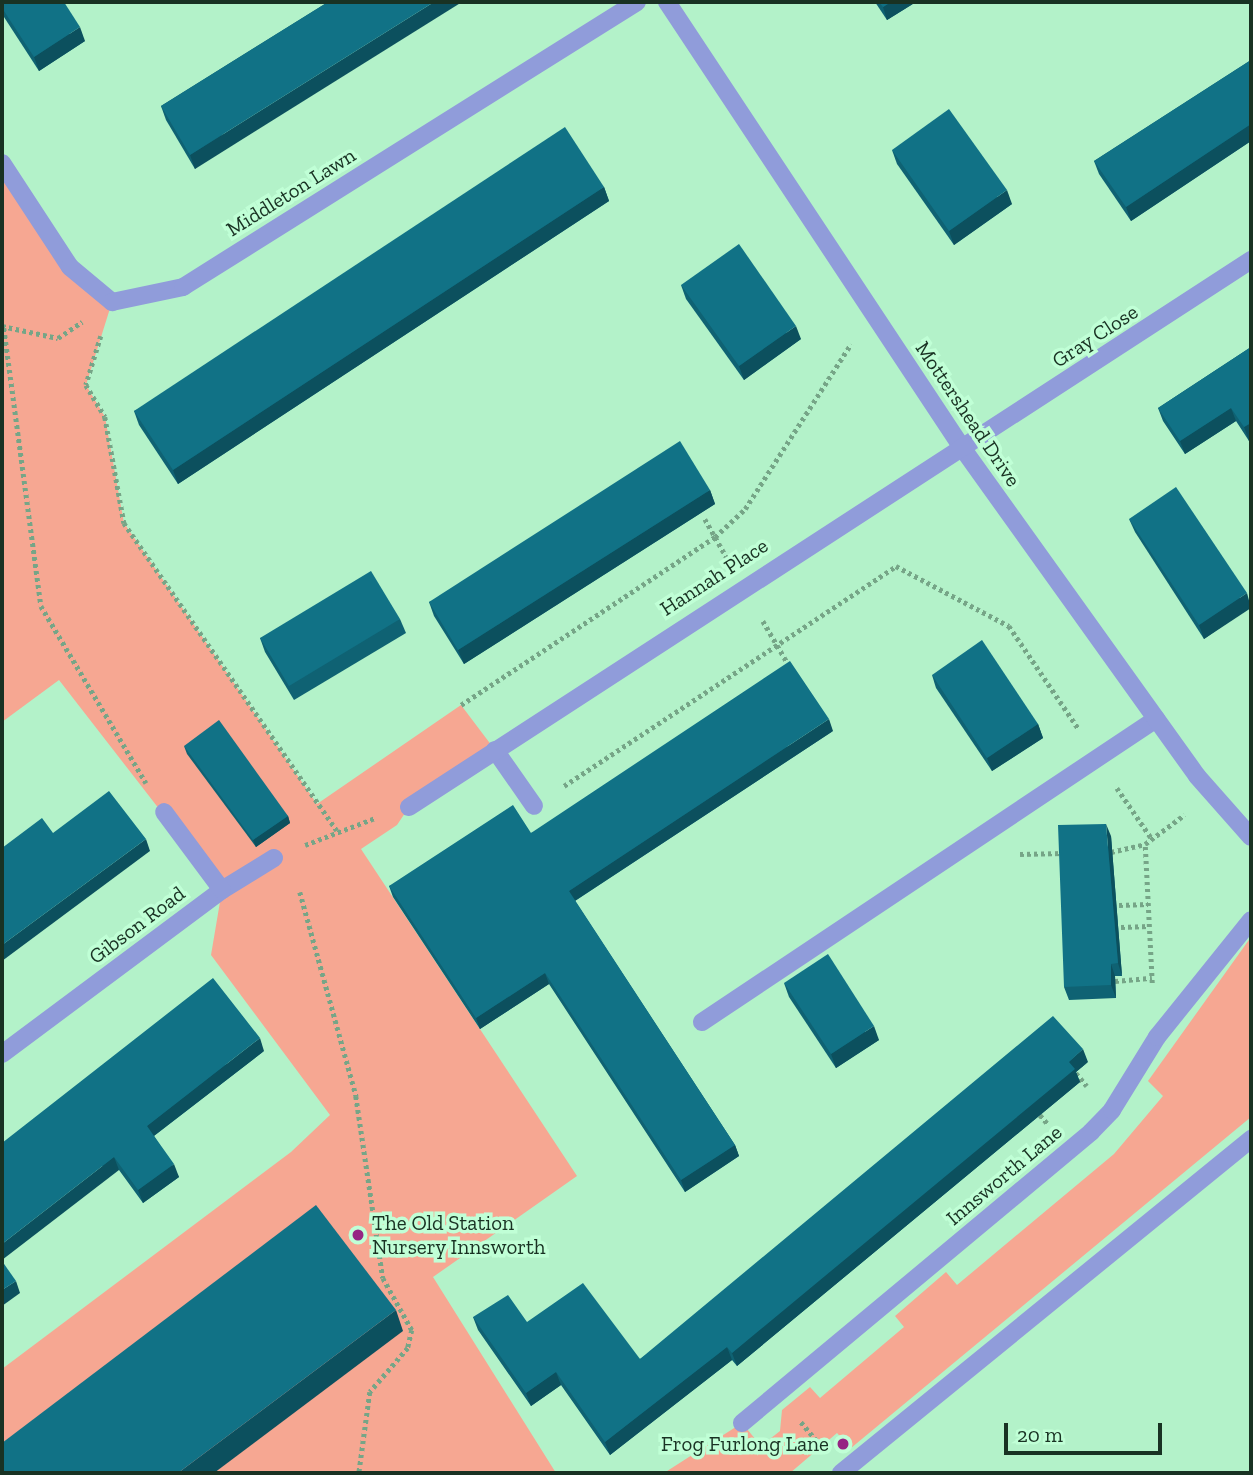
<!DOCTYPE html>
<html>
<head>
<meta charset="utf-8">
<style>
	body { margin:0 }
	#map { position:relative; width:1253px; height:1475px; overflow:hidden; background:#b3f2c9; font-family:"Zilla Slab",serif }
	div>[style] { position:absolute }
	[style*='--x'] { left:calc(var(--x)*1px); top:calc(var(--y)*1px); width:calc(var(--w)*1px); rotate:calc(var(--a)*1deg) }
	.green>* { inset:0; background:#f6a792 }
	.path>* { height:4.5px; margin-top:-2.25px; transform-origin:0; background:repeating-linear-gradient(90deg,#76a587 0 3.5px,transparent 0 7px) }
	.service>* { height:18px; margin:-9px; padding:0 9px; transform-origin:9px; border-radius:9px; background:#909cda }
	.minor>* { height:18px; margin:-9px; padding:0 9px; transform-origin:9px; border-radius:9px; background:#909cda }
	.tertiary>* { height:18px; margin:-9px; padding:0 9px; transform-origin:9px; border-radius:9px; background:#909cda }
	.wall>* { inset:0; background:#0f6273 }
	.shaded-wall>* { inset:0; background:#0c505e }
	.building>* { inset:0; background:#117286 }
	.dots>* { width:19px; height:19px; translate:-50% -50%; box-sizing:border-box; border:4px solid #c0ffd6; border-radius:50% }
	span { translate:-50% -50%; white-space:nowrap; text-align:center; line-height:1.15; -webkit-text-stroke:7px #c0ffd6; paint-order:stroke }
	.street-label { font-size:21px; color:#193223 }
	.poi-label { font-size:21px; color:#193223 }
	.left { translate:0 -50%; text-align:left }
	.right { translate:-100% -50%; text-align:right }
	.frame { position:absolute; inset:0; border:4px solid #193223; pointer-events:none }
	.scale { position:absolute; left:1004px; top:1423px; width:158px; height:32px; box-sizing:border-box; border:4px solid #193223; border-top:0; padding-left:9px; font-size:21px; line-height:24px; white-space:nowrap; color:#193223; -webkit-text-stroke:5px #c0ffd6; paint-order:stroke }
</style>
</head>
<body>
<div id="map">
	<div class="green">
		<i style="clip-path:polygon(2px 163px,70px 267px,112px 302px,86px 385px,105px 417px,124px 523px,317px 804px,461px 705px,495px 750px,409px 807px,397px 825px,361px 849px,577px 1176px,433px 1277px,556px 1473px,2px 1473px,2px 1369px,291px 1152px,330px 1115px,211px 955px,222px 890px,59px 680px,2px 722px)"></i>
		<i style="clip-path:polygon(1251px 937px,1251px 1117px,851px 1448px,837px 1433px,790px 1473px,664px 1473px,742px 1423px,761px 1446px,780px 1431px,782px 1410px,810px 1387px,820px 1398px,904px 1327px,895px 1316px,946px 1272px,957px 1285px,1114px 1154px,1163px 1096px,1148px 1081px)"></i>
	</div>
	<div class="path">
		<i style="--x:2;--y:326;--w:57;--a:12.1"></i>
		<i style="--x:58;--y:338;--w:29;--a:-34"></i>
		<i style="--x:4;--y:328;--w:280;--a:82.4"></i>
		<i style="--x:41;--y:606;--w:206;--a:59.3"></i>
		<i style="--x:101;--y:336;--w:51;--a:107"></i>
		<i style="--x:86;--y:385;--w:37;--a:59"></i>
		<i style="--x:105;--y:417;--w:108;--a:79.8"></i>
		<i style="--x:124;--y:523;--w:374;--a:55.3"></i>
		<i style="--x:705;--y:519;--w:45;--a:60.6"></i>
		<i style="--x:763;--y:621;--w:48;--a:59.7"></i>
		<i style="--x:461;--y:705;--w:305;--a:-33.5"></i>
		<i style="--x:715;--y:537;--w:41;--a:-43"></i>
		<i style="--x:745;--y:509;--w:196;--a:-57.3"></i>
		<i style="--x:564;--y:786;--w:398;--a:-33.5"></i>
		<i style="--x:896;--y:566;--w:128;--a:28"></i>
		<i style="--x:1009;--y:626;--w:123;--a:55.9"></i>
		<i style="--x:1117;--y:788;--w:62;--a:55.5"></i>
		<i style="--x:305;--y:845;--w:75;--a:-21.1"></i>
		<i style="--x:1111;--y:852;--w:35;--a:-13"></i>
		<i style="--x:1020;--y:854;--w:44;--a:-1.3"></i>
		<i style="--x:300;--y:892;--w:212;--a:74.6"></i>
		<i style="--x:356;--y:1096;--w:184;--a:81.6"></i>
		<i style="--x:383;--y:1278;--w:60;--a:60.9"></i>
		<i style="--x:412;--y:1330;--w:18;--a:103"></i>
		<i style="--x:408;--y:1348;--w:58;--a:130.8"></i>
		<i style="--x:370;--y:1392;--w:82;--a:97.7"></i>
		<i style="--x:1119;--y:905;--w:29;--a:-2"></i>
		<i style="--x:1121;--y:927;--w:28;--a:-2"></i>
		<i style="--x:1115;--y:981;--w:37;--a:-5"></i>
		<i style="--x:1152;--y:983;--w:139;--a:-92.9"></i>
		<i style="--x:1145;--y:844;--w:49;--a:-36.6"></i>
		<i style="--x:1076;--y:1073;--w:17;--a:50"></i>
		<i style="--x:1040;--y:1115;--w:11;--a:49"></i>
		<i style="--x:801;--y:1422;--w:30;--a:50"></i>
	</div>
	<div class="service">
		<i style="--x:702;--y:1022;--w:546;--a:-33.72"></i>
	</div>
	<div class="minor">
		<i style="--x:667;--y:2;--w:536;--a:56.49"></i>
		<i style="--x:963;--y:449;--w:402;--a:54.4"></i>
		<i style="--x:1197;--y:776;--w:81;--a:48.5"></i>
		<i style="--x:2;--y:163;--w:124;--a:56.8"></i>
		<i style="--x:70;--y:267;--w:55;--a:39.8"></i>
		<i style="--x:112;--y:302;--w:73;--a:-11.9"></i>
		<i style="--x:183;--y:287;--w:536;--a:-32.12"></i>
		<i style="--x:495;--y:750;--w:68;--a:55.1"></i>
		<i style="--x:409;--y:807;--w:1004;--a:-33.01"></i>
		<i style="--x:222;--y:890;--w:61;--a:-31.6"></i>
		<i style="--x:2;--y:1054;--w:274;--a:-36.7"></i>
		<i style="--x:222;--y:890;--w:97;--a:-126.6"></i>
		<i style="--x:742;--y:1423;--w:454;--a:-39.8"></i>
		<i style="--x:1091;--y:1132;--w:30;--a:-46"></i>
		<i style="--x:1112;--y:1110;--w:86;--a:-58.3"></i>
		<i style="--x:1157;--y:1037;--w:150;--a:-51.2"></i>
	</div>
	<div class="tertiary">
		<i style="--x:841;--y:1473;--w:529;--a:-39.17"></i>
	</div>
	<div class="wall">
		<i style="clip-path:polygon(2px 2px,85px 41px,39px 71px,2px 14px)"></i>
		<i style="clip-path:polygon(328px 2px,195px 169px,166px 120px,161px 106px)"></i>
		<i style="clip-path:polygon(875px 2px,916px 2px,887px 20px)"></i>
		<i style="clip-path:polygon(1251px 60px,1251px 141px,1131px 221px,1099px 174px,1094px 161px)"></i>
		<i style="clip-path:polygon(892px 150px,1012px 204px,954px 245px,897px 164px)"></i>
		<i style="clip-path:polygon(604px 187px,609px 201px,178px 484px,139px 425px,134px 411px)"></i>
		<i style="clip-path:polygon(681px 285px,801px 339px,744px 380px,686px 299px)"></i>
		<i style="clip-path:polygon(1251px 347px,1249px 441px,1236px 421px,1185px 454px,1163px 421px,1158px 408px)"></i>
		<i style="clip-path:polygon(710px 490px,715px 504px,464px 664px,434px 616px,429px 602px)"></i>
		<i style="clip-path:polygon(1129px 519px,1251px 606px,1204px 639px,1135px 532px)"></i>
		<i style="clip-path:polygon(400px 619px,406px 633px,294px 700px,265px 652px,260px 638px)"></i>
		<i style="clip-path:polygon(932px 675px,1038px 724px,1043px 738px,992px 771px,936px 688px)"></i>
		<i style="clip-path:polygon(833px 731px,575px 901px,735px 1145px,739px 1156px,685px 1192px,549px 984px,480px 1029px,393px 897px,389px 886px,531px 833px)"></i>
		<i style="clip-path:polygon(184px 746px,288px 816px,290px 823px,256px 847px,187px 754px)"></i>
		<i style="clip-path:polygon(1111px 836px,1122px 976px,1115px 976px,1116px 998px,1069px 1000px,1064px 987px)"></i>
		<i style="clip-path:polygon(784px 983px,879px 1040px,836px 1068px,789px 997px)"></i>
		<i style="clip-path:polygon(264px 1051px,154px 1136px,179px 1177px,143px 1203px,119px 1170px,2px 1143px)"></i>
		<i style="clip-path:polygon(1088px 1062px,1076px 1072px,1080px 1082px,737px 1366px,732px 1360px,610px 1455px,561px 1385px,531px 1406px,478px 1330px,473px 1317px,527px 1322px,640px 1359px)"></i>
	</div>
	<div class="shaded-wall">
		<i style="clip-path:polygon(434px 2px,462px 2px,195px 169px,190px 155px)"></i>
		<i style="clip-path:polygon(891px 2px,916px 2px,887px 20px,883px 7px)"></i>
		<i style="clip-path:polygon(80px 27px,85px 41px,39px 71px,34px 57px)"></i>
		<i style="clip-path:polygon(1251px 124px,1251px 141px,1131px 221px,1126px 207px)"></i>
		<i style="clip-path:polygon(604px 187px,609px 201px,178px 484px,173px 470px)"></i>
		<i style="clip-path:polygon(1007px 190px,1012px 204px,954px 245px,949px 231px)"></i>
		<i style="clip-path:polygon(796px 326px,801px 339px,744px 380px,739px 366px)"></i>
		<i style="clip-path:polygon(1231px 408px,1236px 421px,1185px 454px,1180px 441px)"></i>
		<i style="clip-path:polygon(1251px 423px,1251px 439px,1249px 441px,1244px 427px)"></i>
		<i style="clip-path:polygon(710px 490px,715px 504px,464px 664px,458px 650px)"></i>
		<i style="clip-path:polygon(1247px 593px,1251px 608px,1204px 639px,1199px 625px)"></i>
		<i style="clip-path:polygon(829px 719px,833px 731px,573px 902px,569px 891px)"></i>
		<i style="clip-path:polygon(1038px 724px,1043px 738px,992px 771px,987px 758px)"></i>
		<i style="clip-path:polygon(288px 816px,290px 823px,256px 847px,253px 840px)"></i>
		<i style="clip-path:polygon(1106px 824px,1111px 836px,1122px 976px,1118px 963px)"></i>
		<i style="clip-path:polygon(146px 839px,150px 851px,2px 961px,2px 945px)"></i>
		<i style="clip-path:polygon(1111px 964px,1115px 976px,1116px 998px,1111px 985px)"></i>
		<i style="clip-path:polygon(545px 973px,549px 984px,480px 1029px,476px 1018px)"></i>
		<i style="clip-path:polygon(874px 1026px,879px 1040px,836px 1068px,831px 1054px)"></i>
		<i style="clip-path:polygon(260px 1038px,264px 1051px,151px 1138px,147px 1126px)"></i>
		<i style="clip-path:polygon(1083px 1049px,1088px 1062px,1076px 1072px,1080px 1082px,737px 1366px,732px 1353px)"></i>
		<i style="clip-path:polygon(735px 1145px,739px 1156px,685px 1192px,681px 1180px)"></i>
		<i style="clip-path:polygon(114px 1157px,119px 1170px,2px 1260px,2px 1244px)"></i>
		<i style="clip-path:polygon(174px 1164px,179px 1177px,143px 1203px,138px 1190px)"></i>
		<i style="clip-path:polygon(16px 1281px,20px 1293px,2px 1306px,2px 1290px)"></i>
		<i style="clip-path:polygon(396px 1310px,403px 1331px,214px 1473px,178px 1473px)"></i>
		<i style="clip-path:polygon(727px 1347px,732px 1360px,610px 1455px,605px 1442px)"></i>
		<i style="clip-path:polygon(556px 1372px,561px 1385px,531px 1406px,526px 1393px)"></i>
	</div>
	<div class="building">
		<i style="clip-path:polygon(2px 2px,64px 2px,80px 27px,34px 57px,2px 8px)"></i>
		<i style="clip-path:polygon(328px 2px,434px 2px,190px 155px,161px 106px)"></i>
		<i style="clip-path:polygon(879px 2px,891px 2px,883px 7px)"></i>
		<i style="clip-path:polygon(1251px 60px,1251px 124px,1126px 207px,1094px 161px)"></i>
		<i style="clip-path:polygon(949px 109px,1007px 190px,949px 231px,892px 150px)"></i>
		<i style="clip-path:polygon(565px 127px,604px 187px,173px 470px,134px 411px)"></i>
		<i style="clip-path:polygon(739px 244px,796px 326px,739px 366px,681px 285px)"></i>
		<i style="clip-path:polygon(1251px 347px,1251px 423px,1244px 427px,1231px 408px,1180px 441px,1158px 408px)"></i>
		<i style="clip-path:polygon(680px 441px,710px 490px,458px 650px,429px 602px)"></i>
		<i style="clip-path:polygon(1176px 487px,1247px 593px,1199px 625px,1129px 519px)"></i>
		<i style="clip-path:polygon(371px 571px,400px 619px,289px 686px,260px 638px)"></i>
		<i style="clip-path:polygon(982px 640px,1038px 724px,987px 758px,932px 675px)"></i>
		<i style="clip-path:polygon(790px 661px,829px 719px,569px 891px,735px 1145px,681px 1180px,545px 973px,476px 1018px,389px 886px,513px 805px,531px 833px)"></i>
		<i style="clip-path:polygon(219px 720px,288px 816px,253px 840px,184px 746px)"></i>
		<i style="clip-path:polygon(109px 791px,146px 839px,2px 945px,2px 870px,4px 869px,2px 866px,2px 848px,42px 818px,53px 833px)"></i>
		<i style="clip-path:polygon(1106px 824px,1118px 963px,1111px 964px,1111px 985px,1064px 987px,1058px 825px)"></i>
		<i style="clip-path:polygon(828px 954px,874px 1026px,831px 1054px,784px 983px)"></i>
		<i style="clip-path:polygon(213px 978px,260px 1038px,147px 1126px,174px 1164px,138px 1190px,114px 1157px,2px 1244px,2px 1143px)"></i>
		<i style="clip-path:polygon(1053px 1016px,1083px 1049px,1069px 1062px,1075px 1069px,732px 1353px,727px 1347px,605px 1442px,556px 1372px,526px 1393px,473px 1317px,508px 1295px,527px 1322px,583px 1283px,640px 1359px)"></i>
		<i style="clip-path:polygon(316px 1205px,396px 1310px,178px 1473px,2px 1473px,2px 1443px)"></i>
		<i style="clip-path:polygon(2px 1261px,16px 1281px,2px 1290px)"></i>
	</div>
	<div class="dots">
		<i style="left:358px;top:1235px;background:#962483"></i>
		<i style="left:843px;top:1444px;background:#962483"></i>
	</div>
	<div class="street-label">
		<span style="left:291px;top:192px;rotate:-32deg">Middleton Lawn</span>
		<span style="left:1095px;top:336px;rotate:-33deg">Gray Close</span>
		<span style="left:968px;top:414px;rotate:56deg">Mottershead Drive</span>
		<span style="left:714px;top:577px;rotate:-33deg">Hannah Place</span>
		<span style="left:137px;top:925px;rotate:-37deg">Gibson Road</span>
		<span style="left:1004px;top:1175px;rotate:-40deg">Innsworth Lane</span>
	</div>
	<div class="poi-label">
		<span class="left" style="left:372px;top:1235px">The Old Station<br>Nursery Innsworth</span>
		<span class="right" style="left:829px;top:1444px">Frog Furlong Lane</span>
	</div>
	<div class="frame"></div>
	<div class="scale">20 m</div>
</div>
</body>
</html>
